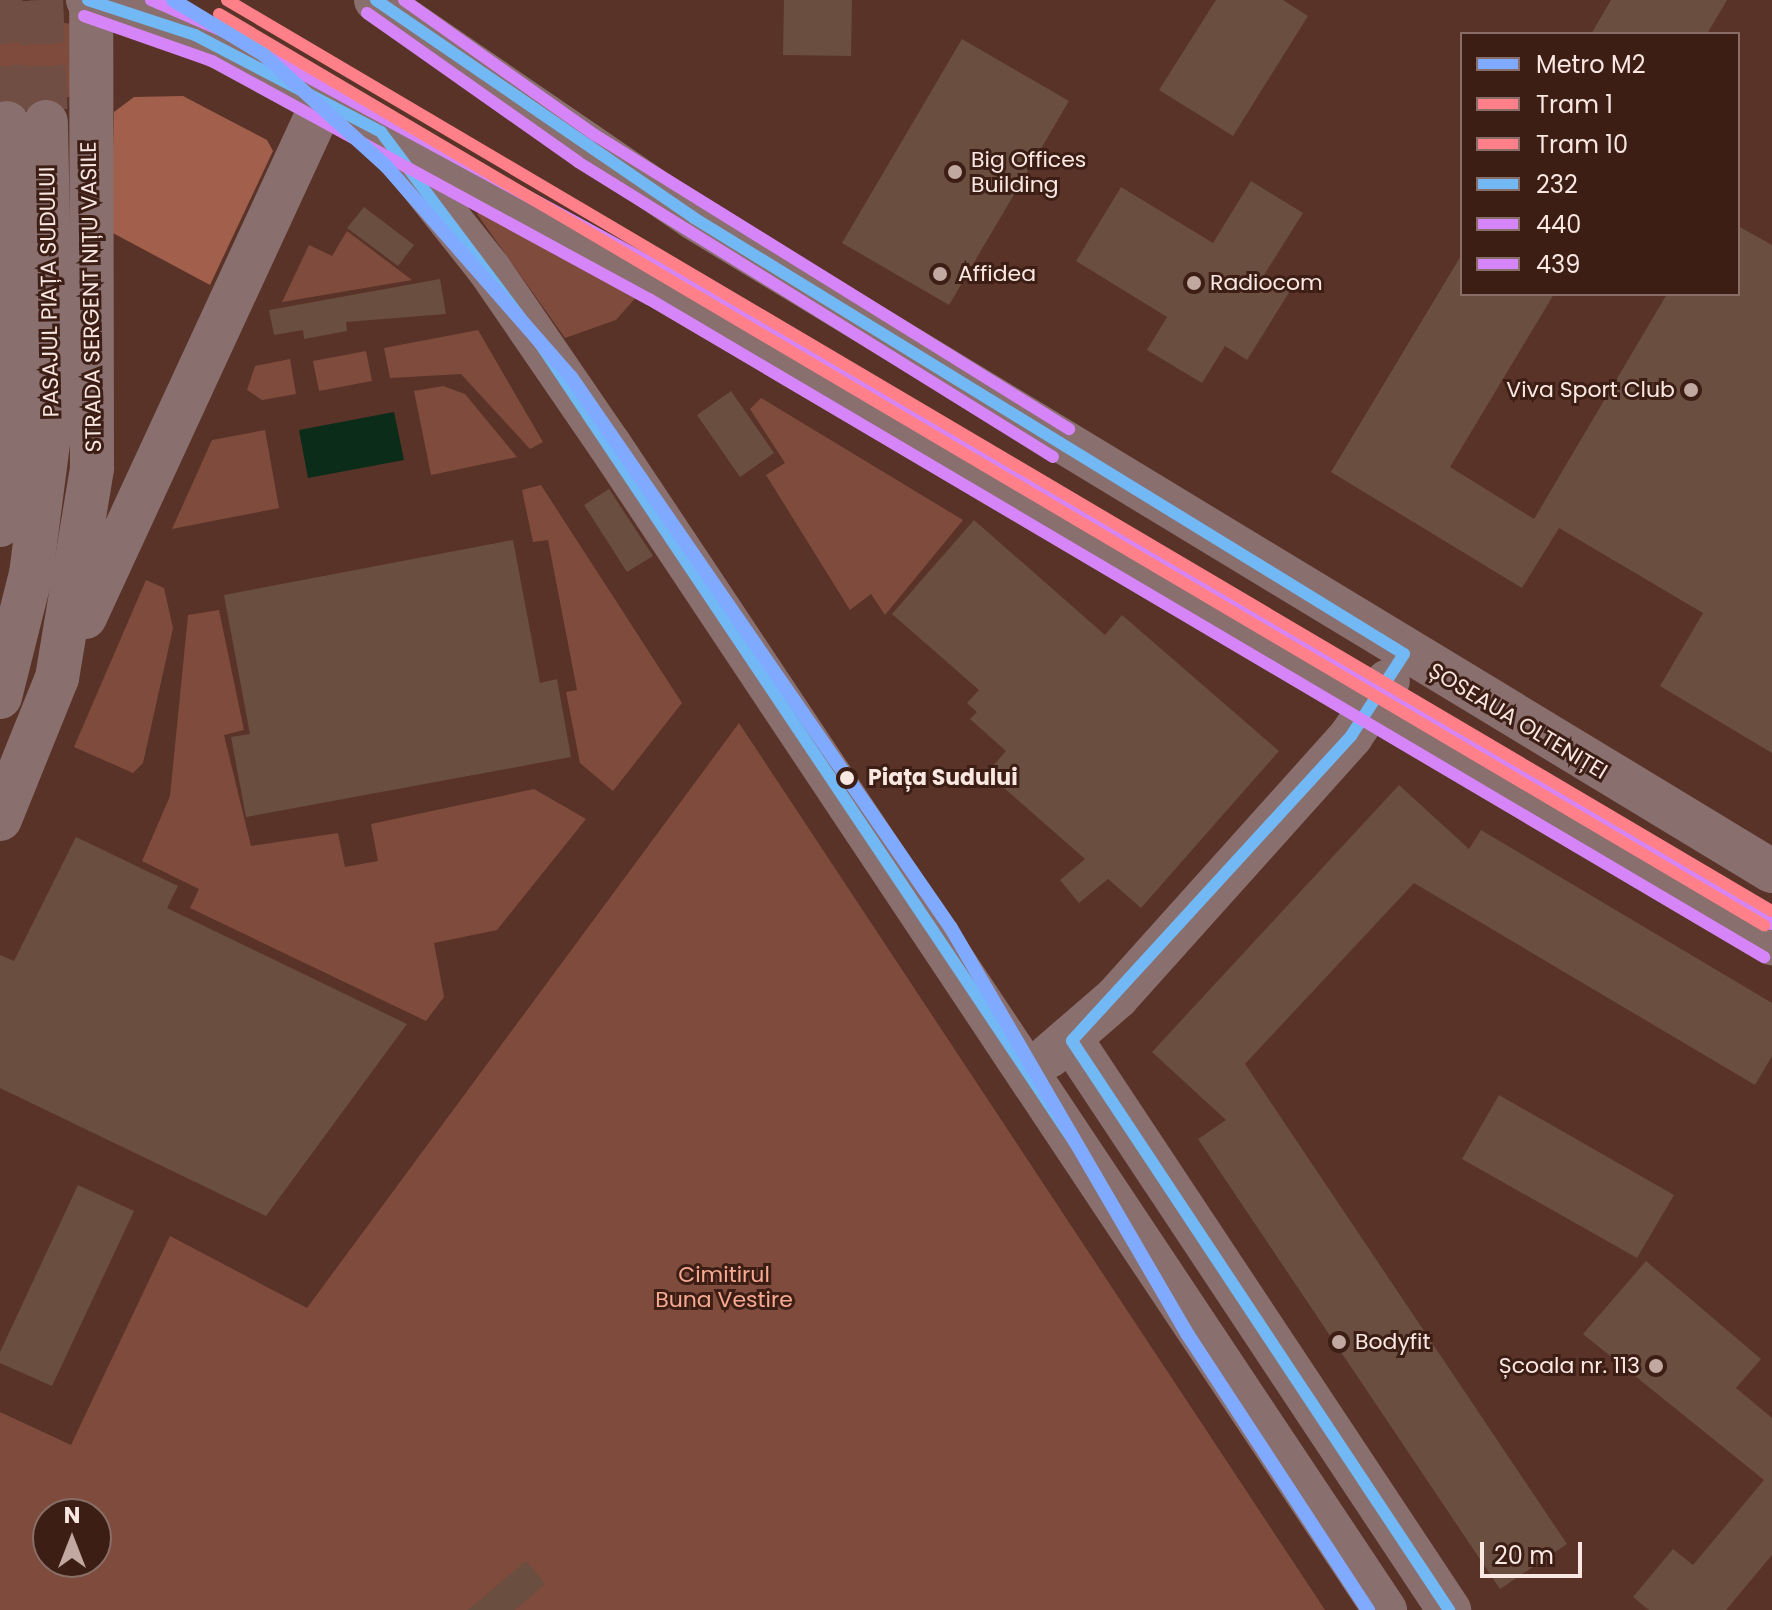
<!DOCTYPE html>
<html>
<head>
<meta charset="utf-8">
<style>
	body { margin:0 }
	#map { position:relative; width:1772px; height:1610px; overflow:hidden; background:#593328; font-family:Poppins,sans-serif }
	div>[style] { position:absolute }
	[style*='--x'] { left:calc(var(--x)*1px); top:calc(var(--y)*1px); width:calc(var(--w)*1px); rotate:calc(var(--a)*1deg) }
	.green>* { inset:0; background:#7f4b3d }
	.forest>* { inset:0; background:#a15f4c }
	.water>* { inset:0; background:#0b2c19 }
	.building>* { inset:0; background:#6a4e40 }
	.major-tunnel>* { height:44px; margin-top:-22px; transform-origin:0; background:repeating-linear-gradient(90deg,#714e44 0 44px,transparent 0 66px) }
	.major>* { height:44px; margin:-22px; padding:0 22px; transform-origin:22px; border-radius:22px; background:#8a6f6f }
	.bus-1>* { height:12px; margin:-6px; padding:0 6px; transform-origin:6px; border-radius:6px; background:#71b8f4 }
	.bus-2>* { height:12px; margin:-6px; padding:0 6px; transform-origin:6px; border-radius:6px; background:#d685f9 }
	.bus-3>* { height:12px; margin:-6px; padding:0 6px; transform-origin:6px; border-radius:6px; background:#d685f9 }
	.tram-1>* { height:12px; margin:-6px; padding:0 6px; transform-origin:6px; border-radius:6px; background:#ff8089 }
	.tram-2>* { height:12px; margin:-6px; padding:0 6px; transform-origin:6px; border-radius:6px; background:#ff8089 }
	.metro-1>* { height:14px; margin:-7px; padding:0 7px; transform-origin:7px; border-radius:7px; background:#80aaff }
	.dots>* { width:22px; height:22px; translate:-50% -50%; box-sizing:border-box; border:4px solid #3d1e15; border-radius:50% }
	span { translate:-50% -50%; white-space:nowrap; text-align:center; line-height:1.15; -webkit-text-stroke:6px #3d1e15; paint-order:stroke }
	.poi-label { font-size:22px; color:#f9e7e2 }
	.left { translate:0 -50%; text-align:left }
	.right { translate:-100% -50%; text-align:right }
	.street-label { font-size:22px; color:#f9e7e2 }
	.stop-label { font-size:22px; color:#f9e7e2; font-weight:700 }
	.park-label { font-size:22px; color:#f8a992 }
	.legend { position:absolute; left:1460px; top:32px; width:280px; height:264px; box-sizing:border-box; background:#3d1e15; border:2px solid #886e67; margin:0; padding:10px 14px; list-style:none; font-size:24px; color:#f9e7e2 }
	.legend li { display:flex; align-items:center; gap:16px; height:40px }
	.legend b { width:40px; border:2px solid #886e67 }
	.north { position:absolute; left:32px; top:1498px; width:80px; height:80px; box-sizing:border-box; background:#3d1e15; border:2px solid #886e67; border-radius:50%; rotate:0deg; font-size:22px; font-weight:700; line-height:32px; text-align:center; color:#f9e7e2 }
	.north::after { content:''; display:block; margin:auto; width:28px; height:36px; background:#c1a8a1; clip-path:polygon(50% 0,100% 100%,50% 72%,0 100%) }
	.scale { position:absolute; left:1480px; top:1542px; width:102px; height:36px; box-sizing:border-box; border:4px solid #f9e7e2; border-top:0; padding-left:10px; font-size:24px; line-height:28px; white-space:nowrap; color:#f9e7e2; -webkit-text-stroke:6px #3d1e15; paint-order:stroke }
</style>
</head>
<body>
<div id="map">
	<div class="green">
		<i style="clip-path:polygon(0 16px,73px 24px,71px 97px,0 100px)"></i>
		<i style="clip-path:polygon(485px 208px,638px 295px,616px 320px,565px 338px,477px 214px)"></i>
		<i style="clip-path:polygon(347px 231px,412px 280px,282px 302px,309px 245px,332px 256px)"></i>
		<i style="clip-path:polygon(478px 330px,543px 442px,530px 449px,461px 374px,390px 378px,384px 348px)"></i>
		<i style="clip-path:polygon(366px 351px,372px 381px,319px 391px,313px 361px)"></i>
		<i style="clip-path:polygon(290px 359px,296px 394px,262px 400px,247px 390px,255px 366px)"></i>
		<i style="clip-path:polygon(443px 386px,465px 394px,517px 457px,431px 475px,414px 391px)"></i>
		<i style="clip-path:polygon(761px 398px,963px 520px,885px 615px,871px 594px,850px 610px,766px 475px,785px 463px,750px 409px)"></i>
		<i style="clip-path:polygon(265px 430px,279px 508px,172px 529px,212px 440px)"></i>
		<i style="clip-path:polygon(541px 485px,682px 703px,613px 791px,580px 763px,566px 692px,577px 690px,548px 540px,533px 542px,522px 490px)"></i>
		<i style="clip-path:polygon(146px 580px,164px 588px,173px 628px,143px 763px,133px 773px,74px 747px)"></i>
		<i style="clip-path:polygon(219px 610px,244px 730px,224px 735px,251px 846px,338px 833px,345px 867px,378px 861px,371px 824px,534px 789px,586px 819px,497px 930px,434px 943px,444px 997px,426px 1021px,190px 908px,199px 889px,142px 861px,170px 796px,188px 615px)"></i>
		<i style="clip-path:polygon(evenodd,739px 723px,1325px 1610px,0 1610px,0 1412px,71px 1445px,170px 1236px,307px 1308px,739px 723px,48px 1514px,96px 1514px,96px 1562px,48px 1562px,48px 1514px)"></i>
	</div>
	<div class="forest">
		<i style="clip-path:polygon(183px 96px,267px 140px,273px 151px,210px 285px,111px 232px,114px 112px,134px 97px)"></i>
	</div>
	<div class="water">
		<i style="clip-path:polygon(394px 412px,404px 460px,308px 478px,299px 430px)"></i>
	</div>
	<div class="building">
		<i style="clip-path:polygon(784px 0,852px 0,851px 56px,783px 55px)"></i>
		<i style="clip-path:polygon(1216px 0,1283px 0,1308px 16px,1233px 136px,1159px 90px)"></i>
		<i style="clip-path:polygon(1611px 0,1727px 0,1707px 34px,1591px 34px)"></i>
		<i style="clip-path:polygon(962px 39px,1069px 101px,949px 305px,842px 243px)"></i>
		<i style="clip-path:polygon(1251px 181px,1303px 213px,1264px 275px,1290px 291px,1247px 360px,1225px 346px,1202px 383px,1147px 350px,1167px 317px,1076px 261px,1121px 187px,1213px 243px)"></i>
		<i style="clip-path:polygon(364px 207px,414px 245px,398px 266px,347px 228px)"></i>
		<i style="clip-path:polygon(1738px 226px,1772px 245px,1772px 753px,1660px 686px,1703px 613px,1559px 528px,1522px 588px,1331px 472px,1462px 254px,1462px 294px,1554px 294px,1450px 467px,1534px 519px,1667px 294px,1738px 294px)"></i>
		<i style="clip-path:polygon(440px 279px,446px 314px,346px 322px,347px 331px,304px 339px,303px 330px,274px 335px,269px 310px)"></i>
		<i style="clip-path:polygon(731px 391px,774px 453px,740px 477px,697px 415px)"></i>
		<i style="clip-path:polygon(609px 489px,653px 556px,627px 572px,584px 505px)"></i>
		<i style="clip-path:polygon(974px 520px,1105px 635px,1122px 615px,1279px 751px,1141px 908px,1108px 879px,1079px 903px,1060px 880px,1085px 859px,987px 773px,1006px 751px,970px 719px,977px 712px,967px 703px,979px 690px,892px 614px)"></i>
		<i style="clip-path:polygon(513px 540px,540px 683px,557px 679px,571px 757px,246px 817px,231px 737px,250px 734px,224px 595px)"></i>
		<i style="clip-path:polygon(1399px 785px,1469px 849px,1481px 830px,1772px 1003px,1772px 1056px,1755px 1085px,1414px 883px,1245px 1064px,1567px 1544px,1500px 1589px,1198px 1139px,1226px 1120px,1152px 1052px)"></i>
		<i style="clip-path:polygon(76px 837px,178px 886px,167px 908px,407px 1024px,266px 1216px,0 1088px,0 955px,14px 961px)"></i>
		<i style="clip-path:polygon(1499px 1095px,1674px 1195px,1637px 1258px,1462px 1159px)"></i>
		<i style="clip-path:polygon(78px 1185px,134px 1211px,52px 1386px,0 1363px,0 1352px)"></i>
		<i style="clip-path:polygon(1646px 1261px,1761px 1359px,1736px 1388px,1772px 1418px,1772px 1555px,1726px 1610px,1649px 1610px,1633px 1597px,1673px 1549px,1693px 1565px,1764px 1480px,1583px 1334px)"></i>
		<i style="clip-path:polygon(526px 1561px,545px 1584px,515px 1610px,468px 1610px)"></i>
	</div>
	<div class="major-tunnel">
		<i style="--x:0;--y:0;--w:123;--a:86.7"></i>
		<i style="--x:41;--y:0;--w:122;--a:87.7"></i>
	</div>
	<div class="major">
		<i style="--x:88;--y:0;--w:55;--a:13.8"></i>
		<i style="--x:141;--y:13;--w:85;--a:23.6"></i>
		<i style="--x:219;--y:47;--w:498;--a:28.5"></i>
		<i style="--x:657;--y:285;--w:1295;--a:30.55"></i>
		<i style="--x:376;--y:0;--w:386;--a:34.4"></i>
		<i style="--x:694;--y:218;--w:1260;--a:31.21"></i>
		<i style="--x:397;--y:153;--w:148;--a:51.6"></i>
		<i style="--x:489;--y:269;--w:212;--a:55.6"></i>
		<i style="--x:609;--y:444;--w:1401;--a:56.36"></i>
		<i style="--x:0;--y:525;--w:171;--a:-85"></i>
		<i style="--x:15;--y:355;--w:232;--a:-92"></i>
		<i style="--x:85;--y:617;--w:567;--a:-65.2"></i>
		<i style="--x:0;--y:697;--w:127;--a:-75.9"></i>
		<i style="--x:31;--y:574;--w:162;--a:-82.6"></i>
		<i style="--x:52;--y:413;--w:291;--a:-91.2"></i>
		<i style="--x:0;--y:819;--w:152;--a:-68"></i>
		<i style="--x:57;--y:678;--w:213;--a:-80.5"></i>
		<i style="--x:92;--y:468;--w:468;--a:-90.1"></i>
		<i style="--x:1072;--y:1041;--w:683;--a:56.47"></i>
		<i style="--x:1049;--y:1056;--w:90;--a:-40.9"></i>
		<i style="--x:1117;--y:997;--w:351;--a:-48.1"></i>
		<i style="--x:1351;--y:736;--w:66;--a:-56.1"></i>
	</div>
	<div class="bus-1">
		<i style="--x:88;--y:0;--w:113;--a:18.1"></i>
		<i style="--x:195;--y:35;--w:210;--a:27.5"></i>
		<i style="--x:381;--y:132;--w:266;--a:53.1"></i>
		<i style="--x:541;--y:345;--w:967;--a:56.21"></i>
		<i style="--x:376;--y:0;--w:386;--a:34.4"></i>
		<i style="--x:694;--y:218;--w:833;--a:31.55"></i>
		<i style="--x:1404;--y:654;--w:98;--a:122.9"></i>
		<i style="--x:1351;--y:736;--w:413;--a:132.5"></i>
		<i style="--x:1072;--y:1041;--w:683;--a:56.47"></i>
	</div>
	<div class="bus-2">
		<i style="--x:367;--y:13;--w:258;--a:35.2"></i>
		<i style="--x:578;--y:162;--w:559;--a:31.84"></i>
		<i style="--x:84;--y:16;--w:136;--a:19.4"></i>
		<i style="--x:212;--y:61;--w:498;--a:28.6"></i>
		<i style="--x:649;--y:299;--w:1295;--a:30.55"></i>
	</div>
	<div class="bus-3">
		<i style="--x:151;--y:0;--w:83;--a:23.5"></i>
		<i style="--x:227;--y:33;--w:498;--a:28.5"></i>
		<i style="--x:665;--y:271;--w:1285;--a:30.54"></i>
		<i style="--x:404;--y:0;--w:234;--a:35.3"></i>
		<i style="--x:595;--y:135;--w:558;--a:31.81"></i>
	</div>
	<div class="tram-1">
		<i style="--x:227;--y:0;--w:1794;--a:30.53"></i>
	</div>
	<div class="tram-2">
		<i style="--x:219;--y:14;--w:1794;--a:30.53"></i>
	</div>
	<div class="metro-1">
		<i style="--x:173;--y:0;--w:106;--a:31.1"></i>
		<i style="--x:264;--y:55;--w:165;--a:42.3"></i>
		<i style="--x:386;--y:166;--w:281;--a:48.8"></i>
		<i style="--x:571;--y:377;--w:669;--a:55.41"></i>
		<i style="--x:951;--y:928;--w:471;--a:59.8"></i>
		<i style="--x:1188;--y:1335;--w:329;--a:56.8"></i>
	</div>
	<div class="dots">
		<i style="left:955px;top:172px;background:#c1a8a1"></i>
		<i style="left:940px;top:274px;background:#c1a8a1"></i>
		<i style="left:1194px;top:283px;background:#c1a8a1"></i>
		<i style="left:1691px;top:390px;background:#c1a8a1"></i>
		<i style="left:847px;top:778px;background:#f9e7e2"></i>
		<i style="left:1339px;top:1342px;background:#c1a8a1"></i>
		<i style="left:1656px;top:1366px;background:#c1a8a1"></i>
	</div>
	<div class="poi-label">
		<span class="left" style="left:971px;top:172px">Big Offices<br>Building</span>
		<span class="left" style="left:958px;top:274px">Affidea</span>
		<span class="left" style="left:1210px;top:283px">Radiocom</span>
		<span class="right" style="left:1675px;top:390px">Viva Sport Club</span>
		<span class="left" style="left:1355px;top:1342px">Bodyfit</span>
		<span class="right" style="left:1640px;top:1366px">Școala nr. 113</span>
	</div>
	<div class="street-label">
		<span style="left:49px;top:292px;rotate:-91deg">PASAJUL PIAȚA SUDULUI</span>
		<span style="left:91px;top:297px;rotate:-91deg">STRADA SERGENT NIȚU VASILE</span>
		<span style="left:1518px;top:721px;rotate:31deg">ȘOSEAUA OLTENIȚEI</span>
	</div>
	<div class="stop-label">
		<span class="left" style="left:868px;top:778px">Piața Sudului</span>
	</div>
	<div class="park-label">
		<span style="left:724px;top:1287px">Cimitirul<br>Buna Vestire</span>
	</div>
	<ul class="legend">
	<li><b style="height:10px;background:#80aaff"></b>Metro M2</li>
	<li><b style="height:10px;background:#ff8089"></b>Tram 1</li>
	<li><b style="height:10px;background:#ff8089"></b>Tram 10</li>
	<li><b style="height:10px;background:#71b8f4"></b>232</li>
	<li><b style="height:10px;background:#d685f9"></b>440</li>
	<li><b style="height:10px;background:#d685f9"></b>439</li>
	</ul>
	<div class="north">N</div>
	<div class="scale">20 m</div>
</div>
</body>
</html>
